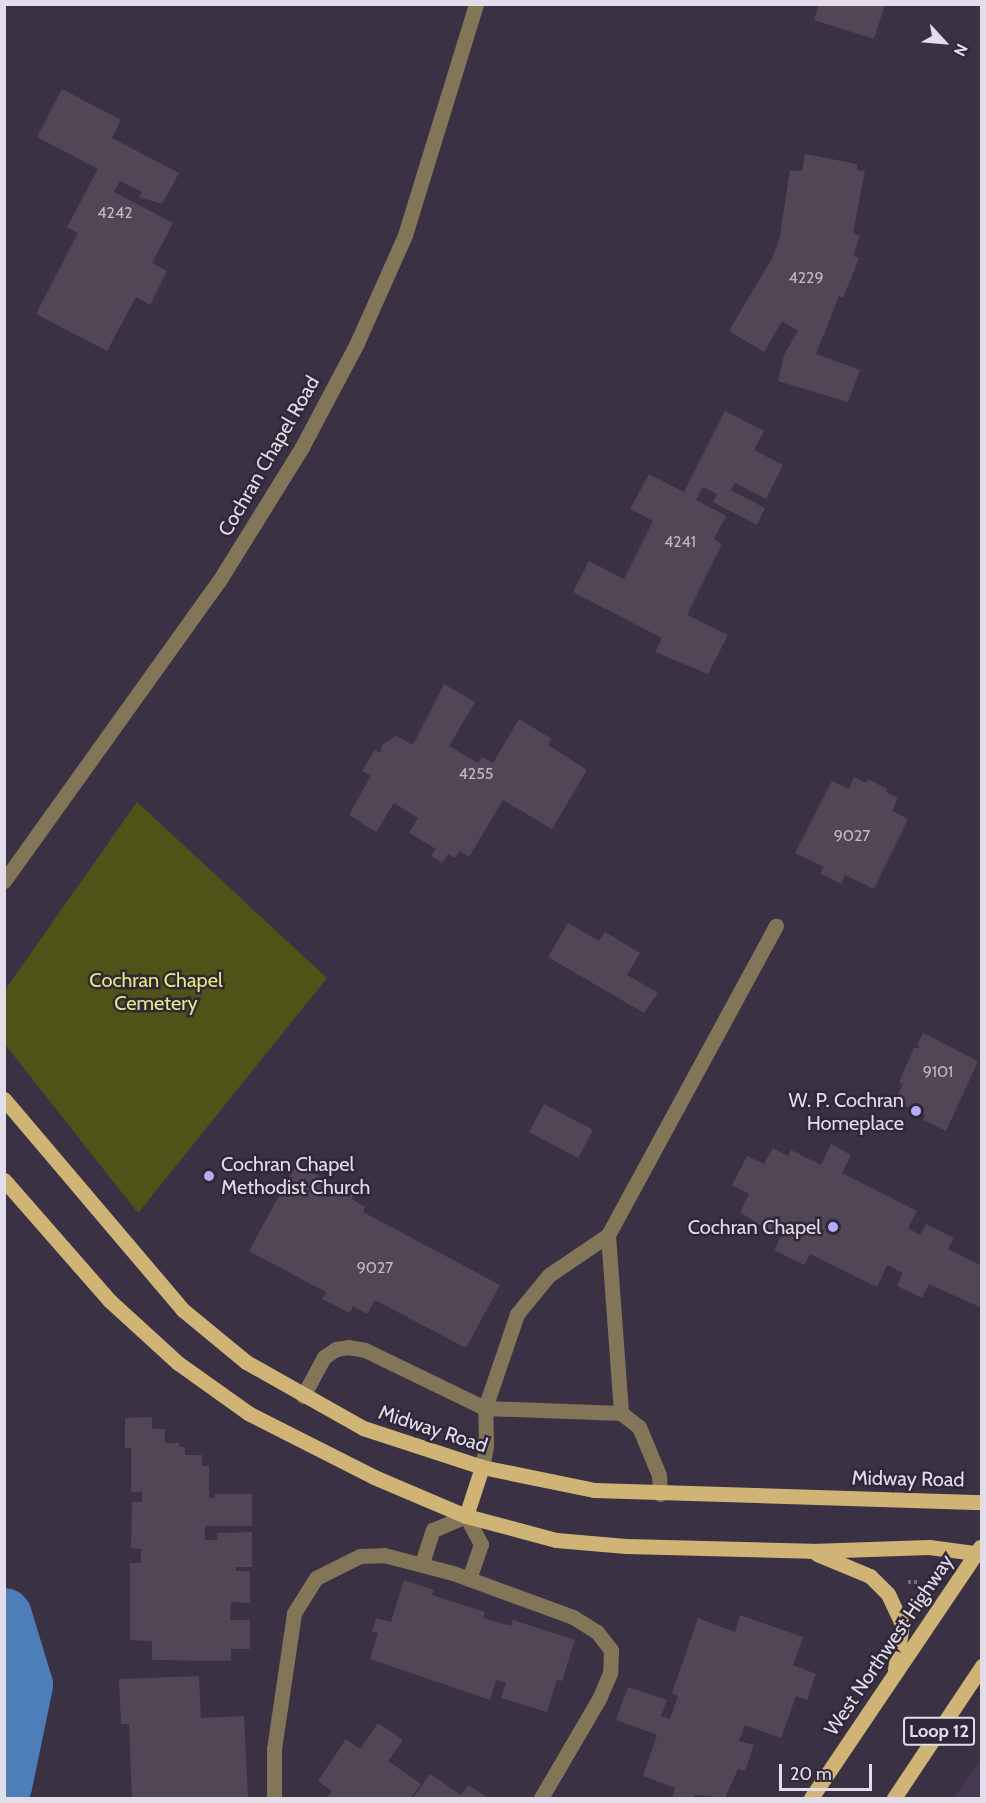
<!DOCTYPE html>
<html>
<head>
<meta charset="utf-8">
<style>
	body { margin:0 }
	#map { position:relative; width:986px; height:1803px; overflow:hidden; background:#3a3244; font-family:Cabin,sans-serif }
	div>[style] { position:absolute }
	[style*='--x'] { left:calc(var(--x)*1px); top:calc(var(--y)*1px); width:calc(var(--w)*1px); rotate:calc(var(--a)*1deg) }
	.built>* { inset:0; background:#463a53 }
	.green>* { inset:0; background:#505317 }
	.river>* { height:56px; margin:-28px; padding:0 28px; transform-origin:28px; border-radius:28px; background:#4d7eb7 }
	.building>* { inset:0; background:#524556 }
	.path>* { height:4px; margin-top:-2px; transform-origin:0; background:repeating-linear-gradient(90deg,#756e7e 0 3px,transparent 0 6px) }
	.minor>* { height:15px; margin:-7.5px; padding:0 7.5px; transform-origin:7.5px; border-radius:7.5px; background:#837658 }
	.major>* { height:15px; margin:-7.5px; padding:0 7.5px; transform-origin:7.5px; border-radius:7.5px; background:#cfb475 }
	.dots>* { width:16px; height:16px; translate:-50% -50%; box-sizing:border-box; border:3px solid #302839; border-radius:50% }
	span { translate:-50% -50%; white-space:nowrap; text-align:center; line-height:1.15; -webkit-text-stroke:5px #302839; paint-order:stroke }
	.number-label { font-size:16px; color:#bfb7c4 }
	.number-label span { -webkit-text-stroke-width:0 }
	.shield-label span { padding:2px 4px; background:#302839; border:2px solid; border-radius:4px; -webkit-text-stroke-width:0 }
	.shield-label { font-size:18px; color:#e3dde9; font-weight:700 }
	.street-label { font-size:20px; color:#e3dde9 }
	.park-label { font-size:20px; color:#e5eb7e }
	.poi-label { font-size:20px; color:#e3dde9 }
	.right { translate:-100% -50%; text-align:right }
	.left { translate:0 -50%; text-align:left }
	.frame { position:absolute; inset:0; border:6px solid #e3dde9; pointer-events:none }
	.north { position:absolute; left:914px; top:12px; width:60px; height:60px; -webkit-text-stroke:4px #302839; paint-order:stroke; rotate:116deg; font-size:16px; font-weight:700; line-height:24px; text-align:center; color:#e3dde9 }
	.north::after { content:''; display:block; margin:auto; width:21px; height:27px; background:#e3dde9; clip-path:polygon(50% 0,100% 100%,50% 72%,0 100%) }
	.scale { position:absolute; left:779px; top:1764px; width:93px; height:27px; box-sizing:border-box; border:3px solid #e3dde9; border-top:0; padding-left:8px; font-size:18px; line-height:21px; white-space:nowrap; color:#e3dde9; -webkit-text-stroke:4px #302839; paint-order:stroke }
</style>
</head>
<body>
<div id="map">
	<div class="built">
		<i style="clip-path:polygon(981px 1760px,981px 1798px,954px 1798px)"></i>
	</div>
	<div class="green">
		<i style="clip-path:polygon(137px 802px,327px 978px,138px 1213px,4px 1043px,5px 990px)"></i>
	</div>
	<div class="river">
		<i style="--x:4;--y:1616;--w:72;--a:73.1"></i>
		<i style="--x:25;--y:1685;--w:103;--a:101.7"></i>
	</div>
	<div class="building">
		<i style="clip-path:polygon(819px 4px,885px 4px,874px 39px,814px 20px)"></i>
		<i style="clip-path:polygon(62px 89px,121px 120px,112px 138px,179px 173px,162px 204px,139px 197px,142px 192px,120px 181px,114px 192px,173px 223px,152px 263px,167px 271px,150px 305px,136px 297px,107px 351px,36px 314px,78px 233px,67px 227px,98px 169px,37px 137px)"></i>
		<i style="clip-path:polygon(805px 154px,857px 164px,857px 170px,865px 171px,853px 233px,860px 236px,853px 256px,859px 258px,843px 298px,839px 296px,816px 354px,860px 370px,848px 402px,778px 381px,784px 355px,798px 331px,782px 321px,764px 352px,729px 331px,771px 260px,779px 241px,790px 170px,802px 171px)"></i>
		<i style="clip-path:polygon(725px 411px,764px 431px,754px 450px,783px 465px,766px 499px,735px 483px,731px 490px,765px 508px,757px 525px,713px 502px,717px 494px,703px 487px,696px 500px,726px 516px,714px 539px,722px 544px,687px 615px,728px 635px,708px 674px,655px 652px,662px 638px,573px 592px,589px 561px,624px 579px,653px 521px,630px 509px,649px 474px,684px 492px)"></i>
		<i style="clip-path:polygon(444px 684px,475px 702px,449px 746px,478px 763px,482px 757px,493px 763px,519px 719px,552px 739px,548px 745px,587px 770px,552px 829px,503px 800px,469px 857px,460px 851px,455px 858px,448px 854px,442px 863px,431px 856px,436px 849px,409px 833px,418px 818px,394px 803px,376px 832px,349px 815px,371px 776px,362px 771px,375px 750px,380px 753px,382px 745px,396px 736px,413px 745px)"></i>
		<i style="clip-path:polygon(854px 777px,866px 783px,868px 779px,887px 789px,886px 792px,898px 798px,892px 811px,908px 819px,874px 889px,845px 875px,841px 884px,820px 873px,824px 867px,795px 853px,832px 781px,849px 789px)"></i>
		<i style="clip-path:polygon(568px 923px,599px 941px,605px 932px,640px 953px,627px 975px,658px 993px,644px 1013px,548px 957px)"></i>
		<i style="clip-path:polygon(923px 1033px,978px 1061px,946px 1131px,923px 1120px,925px 1115px,895px 1101px,903px 1084px,899px 1082px,914px 1048px,921px 1048px,917px 1045px)"></i>
		<i style="clip-path:polygon(544px 1104px,593px 1130px,578px 1158px,529px 1132px)"></i>
		<i style="clip-path:polygon(831px 1144px,851px 1155px,842px 1173px,917px 1211px,908px 1228px,920px 1235px,926px 1224px,954px 1238px,948px 1249px,982px 1266px,982px 1308px,929px 1284px,922px 1298px,897px 1286px,903px 1273px,887px 1265px,877px 1287px,810px 1254px,804px 1265px,774px 1250px,780px 1238px,740px 1212px,749px 1194px,732px 1185px,747px 1156px,764px 1164px,773px 1148px,788px 1156px,791px 1150px,821px 1165px)"></i>
		<i style="clip-path:polygon(296px 1165px,355px 1193px,352px 1199px,365px 1207px,363px 1212px,500px 1285px,466px 1348px,375px 1300px,367px 1314px,353px 1306px,350px 1313px,322px 1299px,326px 1292px,249px 1251px)"></i>
		<i style="clip-path:polygon(152px 1417px,152px 1429px,165px 1429px,165px 1443px,179px 1443px,179px 1447px,185px 1447px,185px 1455px,202px 1455px,202px 1466px,209px 1466px,209px 1498px,214px 1498px,215px 1494px,252px 1494px,252px 1526px,205px 1526px,205px 1540px,218px 1540px,217px 1533px,252px 1532px,252px 1567px,236px 1567px,236px 1571px,250px 1571px,250px 1603px,231px 1602px,230px 1620px,250px 1620px,250px 1649px,231px 1649px,231px 1661px,152px 1660px,152px 1641px,130px 1640px,130px 1563px,141px 1563px,141px 1549px,131px 1548px,132px 1502px,142px 1502px,142px 1492px,131px 1492px,131px 1448px,125px 1448px,125px 1418px)"></i>
		<i style="clip-path:polygon(404px 1580px,434px 1590px,432px 1595px,485px 1612px,483px 1618px,511px 1626px,513px 1620px,575px 1640px,562px 1681px,557px 1680px,547px 1712px,501px 1698px,506px 1683px,496px 1680px,490px 1700px,370px 1659px,378px 1633px,372px 1632px,376px 1618px,391px 1622px)"></i>
		<i style="clip-path:polygon(740px 1615px,803px 1637px,793px 1665px,816px 1674px,807px 1700px,796px 1696px,781px 1738px,745px 1725px,739px 1741px,754px 1745px,745px 1771px,738px 1769px,725px 1798px,695px 1795px,694px 1798px,672px 1798px,675px 1788px,643px 1776px,657px 1735px,616px 1720px,628px 1687px,667px 1700px,661px 1716px,670px 1719px,678px 1696px,672px 1693px,698px 1618px,735px 1632px)"></i>
		<i style="clip-path:polygon(199px 1676px,201px 1718px,244px 1716px,248px 1798px,132px 1798px,129px 1724px,121px 1724px,119px 1679px)"></i>
		<i style="clip-path:polygon(378px 1723px,403px 1740px,388px 1761px,421px 1784px,411px 1798px,327px 1798px,332px 1791px,318px 1781px,346px 1739px,360px 1749px)"></i>
		<i style="clip-path:polygon(430px 1774px,461px 1795px,468px 1785px,488px 1798px,413px 1798px)"></i>
	</div>
	<div class="path">
		<i style="--x:908;--y:1582;--w:11;--a:0"></i>
	</div>
	<div class="minor">
		<i style="--x:4;--y:881;--w:369;--a:-54.4"></i>
		<i style="--x:219;--y:581;--w:158;--a:-58.2"></i>
		<i style="--x:302;--y:447;--w:118;--a:-62.1"></i>
		<i style="--x:357;--y:343;--w:118;--a:-66"></i>
		<i style="--x:405;--y:235;--w:242;--a:-72.9"></i>
		<i style="--x:608;--y:1235;--w:178;--a:85.8"></i>
		<i style="--x:621;--y:1413;--w:23;--a:38"></i>
		<i style="--x:639;--y:1427;--w:52;--a:67.4"></i>
		<i style="--x:659;--y:1475;--w:19;--a:87"></i>
		<i style="--x:303;--y:1396;--w:44;--a:-61.7"></i>
		<i style="--x:324;--y:1357;--w:14;--a:-34"></i>
		<i style="--x:336;--y:1349;--w:12;--a:-9"></i>
		<i style="--x:348;--y:1347;--w:17;--a:10"></i>
		<i style="--x:365;--y:1350;--w:133;--a:25.8"></i>
		<i style="--x:485;--y:1408;--w:136;--a:2.1"></i>
		<i style="--x:482;--y:1467;--w:20;--a:-79"></i>
		<i style="--x:486;--y:1447;--w:39;--a:-91"></i>
		<i style="--x:485;--y:1408;--w:99;--a:-71.2"></i>
		<i style="--x:517;--y:1314;--w:50;--a:-50.6"></i>
		<i style="--x:549;--y:1275;--w:71;--a:-34.1"></i>
		<i style="--x:608;--y:1235;--w:352;--a:-61.5"></i>
		<i style="--x:422;--y:1563;--w:35;--a:-72"></i>
		<i style="--x:433;--y:1530;--w:36;--a:-23"></i>
		<i style="--x:466;--y:1516;--w:32;--a:62"></i>
		<i style="--x:481;--y:1544;--w:37;--a:109"></i>
		<i style="--x:274;--y:1798;--w:49;--a:-90"></i>
		<i style="--x:274;--y:1749;--w:137;--a:-81.6"></i>
		<i style="--x:294;--y:1613;--w:41;--a:-57.8"></i>
		<i style="--x:316;--y:1578;--w:49;--a:-26.6"></i>
		<i style="--x:360;--y:1556;--w:24;--a:-2"></i>
		<i style="--x:384;--y:1555;--w:71;--a:14.6"></i>
		<i style="--x:453;--y:1573;--w:128;--a:20.1"></i>
		<i style="--x:573;--y:1617;--w:28;--a:32"></i>
		<i style="--x:597;--y:1632;--w:23;--a:52"></i>
		<i style="--x:611;--y:1650;--w:23;--a:92"></i>
		<i style="--x:610;--y:1673;--w:26;--a:113"></i>
		<i style="--x:600;--y:1697;--w:117;--a:120.3"></i>
	</div>
	<div class="major">
		<i style="--x:4;--y:1099;--w:277;--a:49.7"></i>
		<i style="--x:183;--y:1310;--w:82;--a:39.5"></i>
		<i style="--x:246;--y:1362;--w:134;--a:29.4"></i>
		<i style="--x:363;--y:1428;--w:125;--a:18.1"></i>
		<i style="--x:482;--y:1467;--w:114;--a:11.6"></i>
		<i style="--x:594;--y:1490;--w:388;--a:1.8"></i>
		<i style="--x:4;--y:1180;--w:161;--a:48.8"></i>
		<i style="--x:110;--y:1301;--w:92;--a:42.4"></i>
		<i style="--x:178;--y:1363;--w:86;--a:35.5"></i>
		<i style="--x:248;--y:1413;--w:141;--a:26.9"></i>
		<i style="--x:374;--y:1477;--w:100;--a:23"></i>
		<i style="--x:466;--y:1516;--w:93;--a:14.9"></i>
		<i style="--x:556;--y:1540;--w:70;--a:4.9"></i>
		<i style="--x:626;--y:1546;--w:185;--a:1.5"></i>
		<i style="--x:811;--y:1551;--w:118;--a:-1.9"></i>
		<i style="--x:929;--y:1547;--w:53;--a:7.5"></i>
		<i style="--x:466;--y:1516;--w:52;--a:-71.9"></i>
		<i style="--x:817;--y:1554;--w:57;--a:22.5"></i>
		<i style="--x:870;--y:1576;--w:25;--a:45"></i>
		<i style="--x:888;--y:1594;--w:33;--a:65"></i>
		<i style="--x:902;--y:1624;--w:46;--a:98.8"></i>
		<i style="--x:811;--y:1798;--w:303;--a:-56"></i>
		<i style="--x:894;--y:1798;--w:159;--a:-56.3"></i>
	</div>
	<div class="dots">
		<i style="left:916px;top:1111px;background:#b7abf8"></i>
		<i style="left:209px;top:1176px;background:#b7abf8"></i>
		<i style="left:833px;top:1227px;background:#b7abf8"></i>
	</div>
	<div class="number-label">
		<span style="left:115px;top:213px">4242</span>
		<span style="left:806px;top:278px">4229</span>
		<span style="left:680px;top:542px">4241</span>
		<span style="left:476px;top:774px">4255</span>
		<span style="left:852px;top:836px">9027</span>
		<span style="left:938px;top:1072px">9101</span>
		<span style="left:375px;top:1268px">9027</span>
	</div>
	<div class="shield-label">
		<span style="left:939px;top:1731px">Loop 12</span>
	</div>
	<div class="street-label">
		<span style="left:269px;top:456px;rotate:-60deg">Cochran Chapel Road</span>
		<span style="left:433px;top:1429px;rotate:18deg">Midway Road</span>
		<span style="left:908px;top:1479px;rotate:1deg">Midway Road</span>
		<span style="left:889px;top:1645px;rotate:-56deg">West Northwest Highway</span>
	</div>
	<div class="park-label">
		<span style="left:156px;top:992px">Cochran Chapel<br>Cemetery</span>
	</div>
	<div class="poi-label">
		<span class="right" style="left:904px;top:1112px">W. P. Cochran<br>Homeplace</span>
		<span class="left" style="left:221px;top:1176px">Cochran Chapel<br>Methodist Church</span>
		<span class="right" style="left:821px;top:1227px">Cochran Chapel</span>
	</div>
	<div class="frame"></div>
	<div class="north">N</div>
	<div class="scale">20 m</div>
</div>
</body>
</html>
